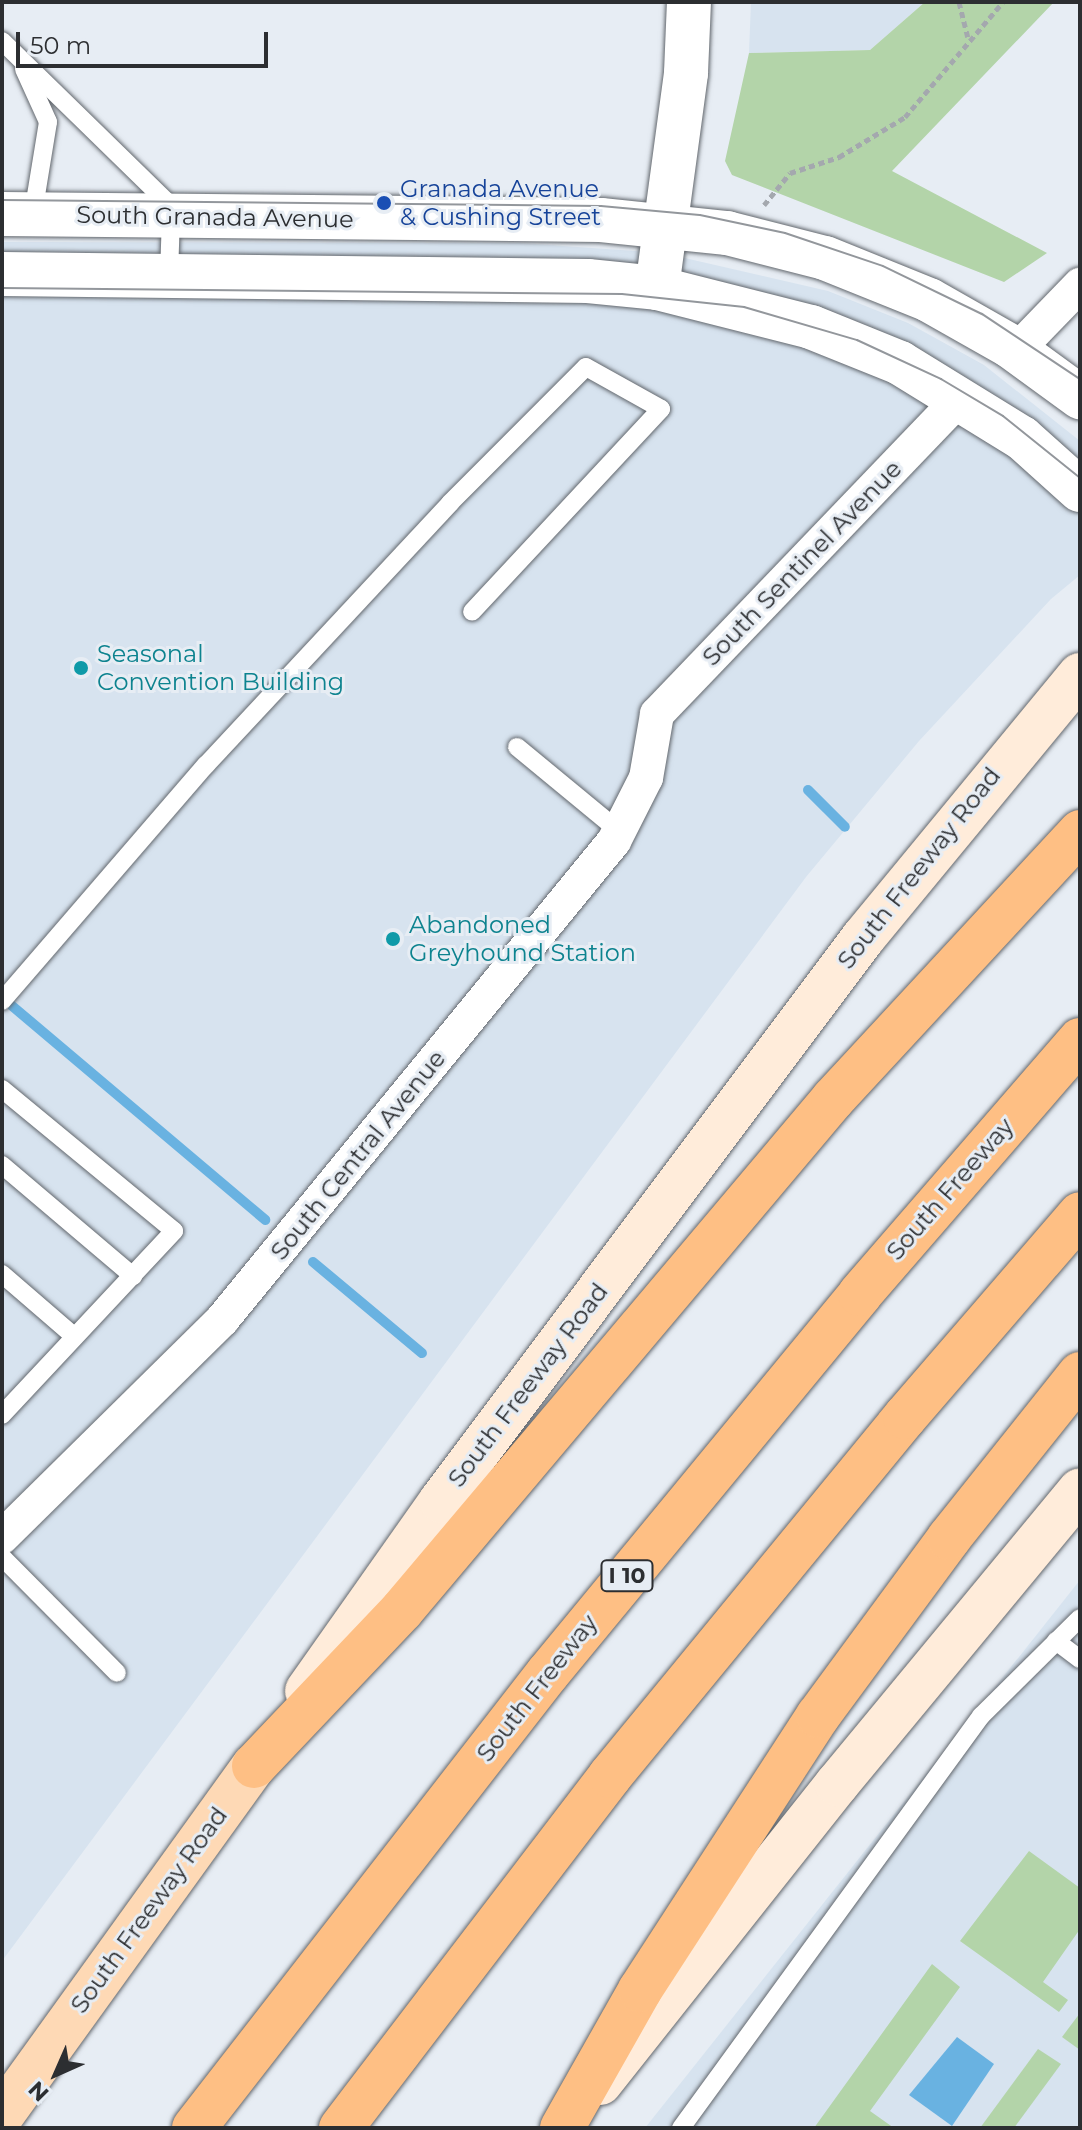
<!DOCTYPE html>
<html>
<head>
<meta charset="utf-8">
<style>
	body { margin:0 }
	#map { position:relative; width:1082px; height:2130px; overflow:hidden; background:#e7edf4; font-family:Montserrat,sans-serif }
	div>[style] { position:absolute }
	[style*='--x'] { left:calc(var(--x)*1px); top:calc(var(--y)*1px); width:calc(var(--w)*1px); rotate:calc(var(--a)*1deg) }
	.built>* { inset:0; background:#d7e3ef }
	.green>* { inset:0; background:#b3d4a9 }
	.water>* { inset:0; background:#69b2e1 }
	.stream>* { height:10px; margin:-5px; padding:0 5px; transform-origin:5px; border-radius:5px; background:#69b2e1 }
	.path>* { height:5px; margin-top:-2.5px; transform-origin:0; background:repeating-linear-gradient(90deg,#a4a8ae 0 6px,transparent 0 10px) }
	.roads { filter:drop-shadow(0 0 2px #62676d) drop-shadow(0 0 2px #62676d) }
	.service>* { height:18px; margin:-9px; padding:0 9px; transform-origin:9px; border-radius:9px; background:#fff }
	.minor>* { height:34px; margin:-17px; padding:0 17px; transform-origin:17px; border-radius:17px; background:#fff }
	.tertiary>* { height:44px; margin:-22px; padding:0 22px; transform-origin:22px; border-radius:22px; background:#fff }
	.secondary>* { height:44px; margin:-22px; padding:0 22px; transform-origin:22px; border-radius:22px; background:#ffecda }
	.primary>* { height:44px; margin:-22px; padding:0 22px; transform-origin:22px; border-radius:22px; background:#fed9b5 }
	.motorway>* { height:44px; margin:-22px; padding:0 22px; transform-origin:22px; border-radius:22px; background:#febf84 }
	.tram>* { height:2px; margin:-1px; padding:0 1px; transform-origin:1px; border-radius:1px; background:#93979c }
	.dots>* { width:22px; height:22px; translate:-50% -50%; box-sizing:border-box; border:4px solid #e7edf4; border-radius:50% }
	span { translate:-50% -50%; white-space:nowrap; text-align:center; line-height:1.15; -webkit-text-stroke:6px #e7edf4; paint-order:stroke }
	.shield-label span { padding:2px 6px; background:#e7edf4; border:2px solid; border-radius:6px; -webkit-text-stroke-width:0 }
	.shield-label { font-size:22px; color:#2c2e31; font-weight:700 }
	.transit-label { font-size:24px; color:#164399 }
	.left { translate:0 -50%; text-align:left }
	.street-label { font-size:24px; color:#2c2e31 }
	.culture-label { font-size:24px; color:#0d838f }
	.frame { position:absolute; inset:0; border:4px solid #2c2e31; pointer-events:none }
	.north { position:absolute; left:16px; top:2034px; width:80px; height:80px; -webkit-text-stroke:6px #e7edf4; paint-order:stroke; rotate:225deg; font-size:22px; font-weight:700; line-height:32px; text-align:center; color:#2c2e31 }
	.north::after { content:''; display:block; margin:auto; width:28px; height:36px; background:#2c2e31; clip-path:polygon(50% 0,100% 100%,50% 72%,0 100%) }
	.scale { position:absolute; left:16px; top:32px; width:252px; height:36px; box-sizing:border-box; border:4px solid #2c2e31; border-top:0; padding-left:10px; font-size:24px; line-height:28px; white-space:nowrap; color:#2c2e31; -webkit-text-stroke:6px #e7edf4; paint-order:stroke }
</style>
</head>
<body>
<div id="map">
	<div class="built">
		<i style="clip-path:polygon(751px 2px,925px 2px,870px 50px,749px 53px)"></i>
		<i style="clip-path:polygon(2px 242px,520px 243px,663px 253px,828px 291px,908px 323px,984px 365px,1080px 441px,1080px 575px,1051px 599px,919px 741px,806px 877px,2px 1961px)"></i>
		<i style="clip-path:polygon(1080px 1580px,1080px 2128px,645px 2128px)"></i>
	</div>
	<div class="green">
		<i style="clip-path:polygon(925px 2px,1054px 2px,892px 171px,1047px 253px,1004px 282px,732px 175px,725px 161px,749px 53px,870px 50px)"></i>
		<i style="clip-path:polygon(1029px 1851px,1080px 1888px,1080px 1929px,1043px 1982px,1068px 2000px,1059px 2012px,960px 1941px)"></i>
		<i style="clip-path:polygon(932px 1964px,960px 1987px,870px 2111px,894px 2128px,814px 2128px)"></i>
		<i style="clip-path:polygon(1080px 2013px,1080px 2050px,1062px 2037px)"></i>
		<i style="clip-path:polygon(1038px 2049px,1061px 2064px,1014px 2128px,980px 2128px)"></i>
	</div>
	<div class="water">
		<i style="clip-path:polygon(957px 2037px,994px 2064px,952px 2126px,909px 2095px)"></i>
	</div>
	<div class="stream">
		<i style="--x:808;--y:790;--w:52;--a:45"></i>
		<i style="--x:11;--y:1005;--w:333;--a:40.2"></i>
		<i style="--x:313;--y:1262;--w:142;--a:39.9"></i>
	</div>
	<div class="path">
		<i style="--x:959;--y:2;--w:36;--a:76"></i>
		<i style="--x:764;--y:205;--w:41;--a:-50.9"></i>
		<i style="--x:790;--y:173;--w:52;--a:-18.1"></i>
		<i style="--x:839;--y:157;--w:77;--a:-31.2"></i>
		<i style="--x:905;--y:117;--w:151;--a:-49.6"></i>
	</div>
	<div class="roads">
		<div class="service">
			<i style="--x:2;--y:41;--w:229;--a:44.3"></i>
			<i style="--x:166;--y:201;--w:17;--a:73"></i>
			<i style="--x:171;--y:217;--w:58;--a:92"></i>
			<i style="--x:24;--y:69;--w:58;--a:65.6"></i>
			<i style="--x:48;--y:122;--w:93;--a:99.3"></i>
			<i style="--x:517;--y:747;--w:134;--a:39.5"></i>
			<i style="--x:2;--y:1001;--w:312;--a:-49.2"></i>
			<i style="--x:206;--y:765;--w:358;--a:-47"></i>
			<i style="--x:450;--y:503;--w:192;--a:-45"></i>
			<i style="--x:586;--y:367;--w:86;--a:29.2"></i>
			<i style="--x:661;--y:409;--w:277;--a:133"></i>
			<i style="--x:2;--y:1089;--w:223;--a:39.5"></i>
			<i style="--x:174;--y:1231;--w:252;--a:133.1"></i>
			<i style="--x:2;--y:1165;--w:172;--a:40.3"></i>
			<i style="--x:2;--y:1274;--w:96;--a:40.8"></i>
			<i style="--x:2;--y:1557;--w:163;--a:45.2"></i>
			<i style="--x:1056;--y:1641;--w:30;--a:37"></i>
			<i style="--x:681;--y:2128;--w:510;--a:-53.94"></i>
			<i style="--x:981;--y:1716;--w:139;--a:-44.7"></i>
		</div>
		<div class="minor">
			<i style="--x:1017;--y:350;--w:91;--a:-45.9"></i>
			<i style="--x:2;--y:1537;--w:309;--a:-44.6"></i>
			<i style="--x:222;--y:1320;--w:619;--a:-50.7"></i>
			<i style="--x:614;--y:841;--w:71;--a:-63.1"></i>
			<i style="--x:646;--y:778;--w:65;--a:-80.2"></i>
			<i style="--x:657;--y:714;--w:439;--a:-46.2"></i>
		</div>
		<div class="tertiary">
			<i style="--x:2;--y:214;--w:599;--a:0.57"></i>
			<i style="--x:601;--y:220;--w:127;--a:5.9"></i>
			<i style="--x:727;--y:233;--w:101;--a:14.3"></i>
			<i style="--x:825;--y:258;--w:112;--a:22"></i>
			<i style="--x:929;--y:300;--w:93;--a:29.6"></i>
			<i style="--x:1010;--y:346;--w:87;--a:36.1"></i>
			<i style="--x:2;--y:274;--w:586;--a:0.68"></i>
			<i style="--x:588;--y:281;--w:69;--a:5.8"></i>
			<i style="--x:657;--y:288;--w:159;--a:14.2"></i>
			<i style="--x:811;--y:327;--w:96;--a:22"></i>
			<i style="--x:900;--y:363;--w:143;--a:31.6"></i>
			<i style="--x:1022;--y:438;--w:78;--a:41.9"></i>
			<i style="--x:657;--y:288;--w:217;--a:-82.3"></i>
			<i style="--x:686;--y:73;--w:71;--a:-87.6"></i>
		</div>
		<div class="secondary">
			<i style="--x:307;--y:1691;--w:232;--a:-54.8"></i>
			<i style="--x:441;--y:1501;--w:704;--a:-53.15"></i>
			<i style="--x:863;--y:938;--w:341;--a:-50.5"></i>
			<i style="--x:600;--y:2083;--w:382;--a:-51.6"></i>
			<i style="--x:837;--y:1784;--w:381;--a:-50.4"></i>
		</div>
		<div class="primary">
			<i style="--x:2;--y:2115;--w:430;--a:-54.2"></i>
		</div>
		<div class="motorway">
			<i style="--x:254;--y:1766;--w:215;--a:-46.5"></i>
			<i style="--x:402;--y:1610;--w:668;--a:-49.85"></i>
			<i style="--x:833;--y:1099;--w:364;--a:-47.2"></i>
			<i style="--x:194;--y:2128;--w:576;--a:-52.12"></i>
			<i style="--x:548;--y:1673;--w:491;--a:-50.5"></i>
			<i style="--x:860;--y:1294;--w:336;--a:-49.1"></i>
			<i style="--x:341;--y:2128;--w:443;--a:-52.6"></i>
			<i style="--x:610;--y:1776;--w:465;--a:-50.6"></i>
			<i style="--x:905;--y:1417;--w:268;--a:-49.2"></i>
			<i style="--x:562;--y:2128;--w:159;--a:-60.5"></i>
			<i style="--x:640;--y:1990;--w:327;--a:-57"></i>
			<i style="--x:818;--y:1716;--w:221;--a:-53.6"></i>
			<i style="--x:949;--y:1538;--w:210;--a:-51.4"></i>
		</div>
	</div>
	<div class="tram">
		<i style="--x:2;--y:200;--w:599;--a:0.57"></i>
		<i style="--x:601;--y:206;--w:99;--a:5.2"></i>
		<i style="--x:700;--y:215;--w:87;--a:12"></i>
		<i style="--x:785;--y:233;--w:103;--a:18.6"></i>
		<i style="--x:883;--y:266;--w:110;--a:25.9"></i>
		<i style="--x:982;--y:314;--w:118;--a:33.6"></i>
		<i style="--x:2;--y:288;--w:620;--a:0.55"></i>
		<i style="--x:622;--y:294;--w:123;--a:6.1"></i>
		<i style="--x:744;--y:307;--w:118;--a:16.3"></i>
		<i style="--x:857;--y:340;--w:93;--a:24.9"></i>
		<i style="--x:941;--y:379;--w:72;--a:30.8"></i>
		<i style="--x:1003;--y:416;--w:99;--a:38.8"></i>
	</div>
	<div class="dots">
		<i style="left:384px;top:203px;background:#1a4fb4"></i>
		<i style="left:81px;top:668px;background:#0f9aa8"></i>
		<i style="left:393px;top:939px;background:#0f9aa8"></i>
	</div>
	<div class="shield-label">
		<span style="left:627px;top:1576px">I 10</span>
	</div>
	<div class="transit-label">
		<span class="left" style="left:400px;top:203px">Granada Avenue<br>&amp; Cushing Street</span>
	</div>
	<div class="street-label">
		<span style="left:215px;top:217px;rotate:1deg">South Granada Avenue</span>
		<span style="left:802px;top:563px;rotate:-46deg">South Sentinel Avenue</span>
		<span style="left:919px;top:868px;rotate:-52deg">South Freeway Road</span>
		<span style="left:358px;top:1155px;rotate:-51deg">South Central Avenue</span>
		<span style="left:950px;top:1189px;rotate:-49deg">South Freeway</span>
		<span style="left:528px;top:1385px;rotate:-53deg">South Freeway Road</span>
		<span style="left:537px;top:1688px;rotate:-52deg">South Freeway</span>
		<span style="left:149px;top:1910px;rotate:-54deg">South Freeway Road</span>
	</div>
	<div class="culture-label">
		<span class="left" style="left:97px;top:668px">Seasonal<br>Convention Building</span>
		<span class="left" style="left:409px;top:939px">Abandoned<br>Greyhound Station</span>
	</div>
	<div class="frame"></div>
	<div class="north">N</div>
	<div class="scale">50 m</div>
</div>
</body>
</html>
